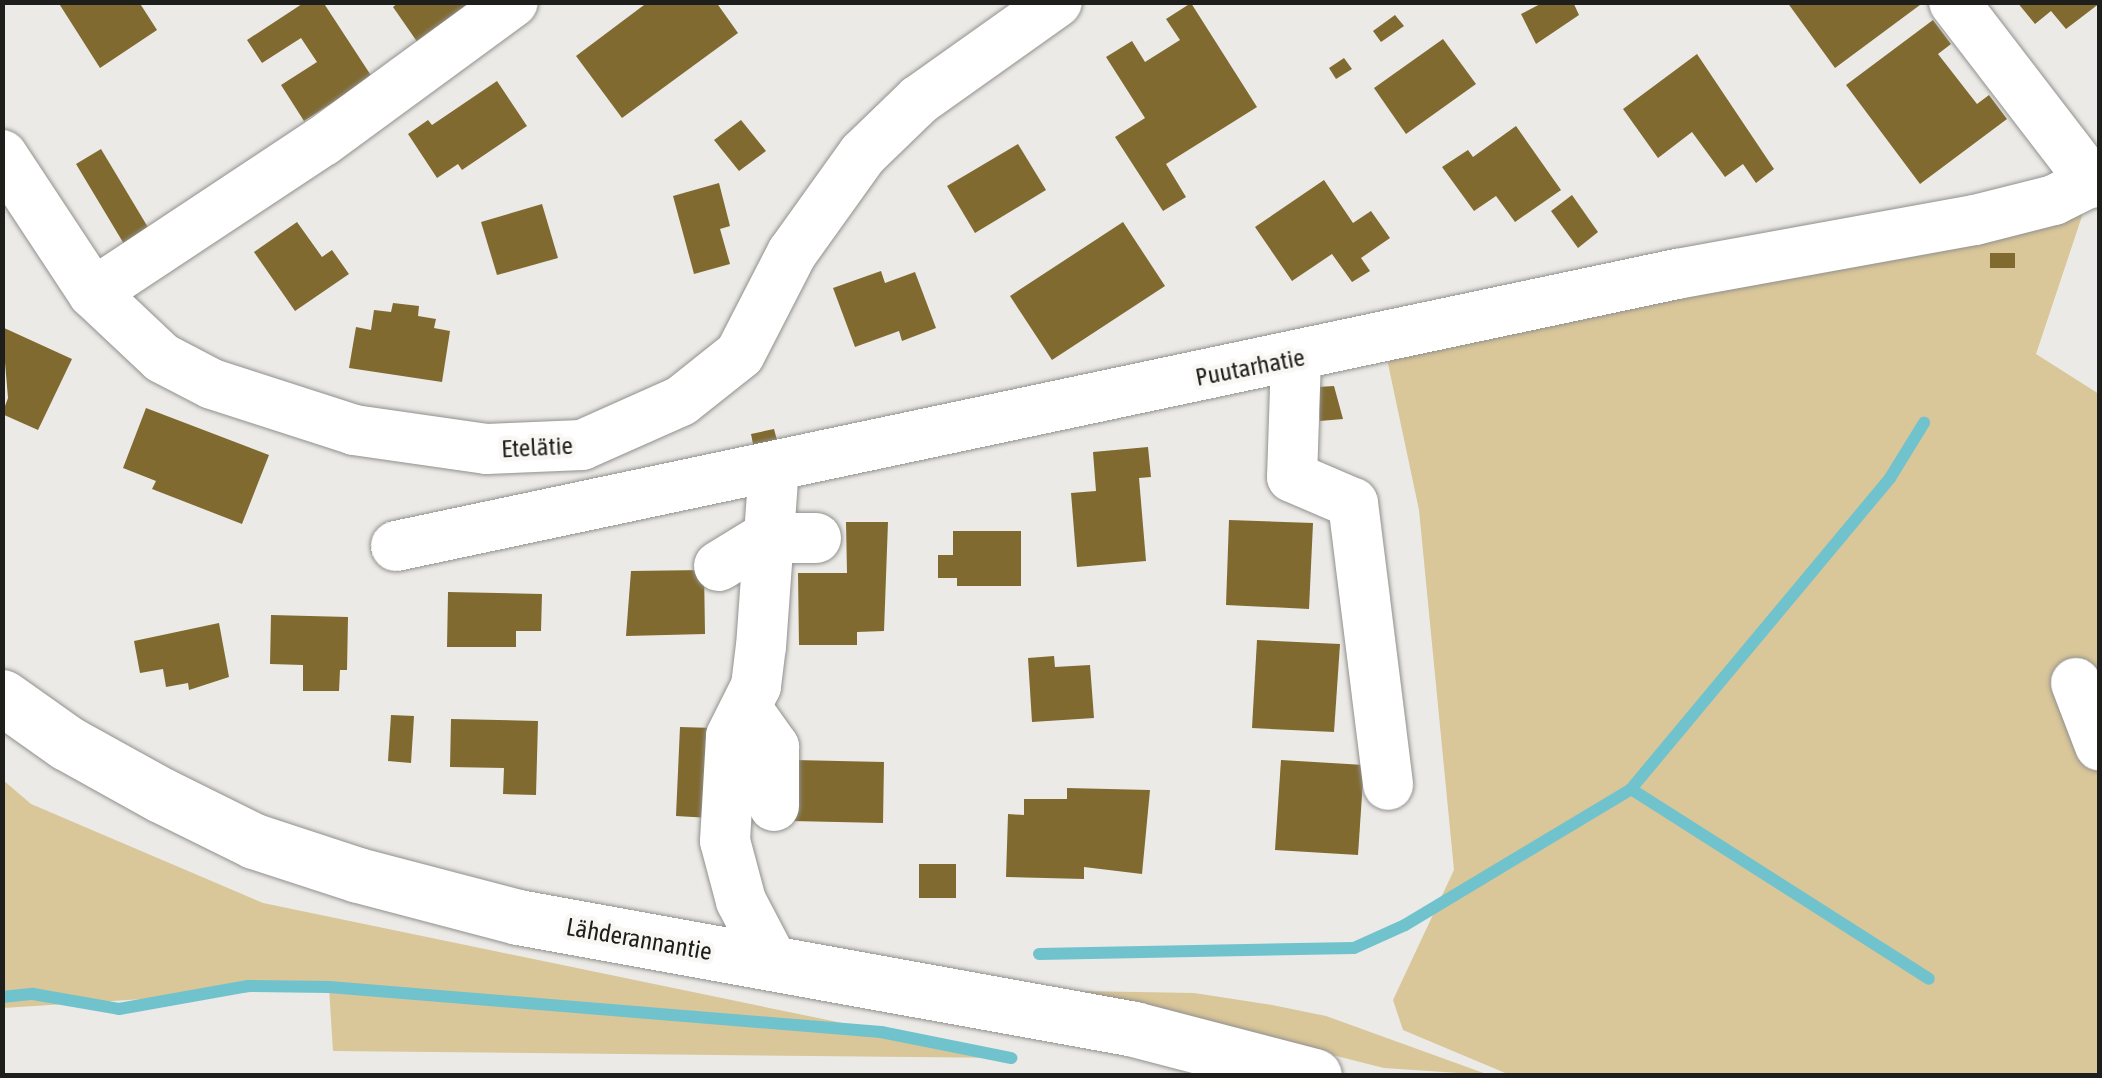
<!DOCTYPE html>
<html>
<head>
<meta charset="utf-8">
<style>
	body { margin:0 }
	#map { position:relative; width:2102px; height:1078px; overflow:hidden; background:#ebeae6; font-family:"Asap Condensed",sans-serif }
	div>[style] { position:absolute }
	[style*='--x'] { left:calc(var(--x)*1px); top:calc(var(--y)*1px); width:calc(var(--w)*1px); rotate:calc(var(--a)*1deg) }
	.green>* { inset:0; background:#d9c699 }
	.stream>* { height:12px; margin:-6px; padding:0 6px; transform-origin:6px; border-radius:6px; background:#70c3cd }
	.building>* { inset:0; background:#806a30 }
	.roads { filter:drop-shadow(0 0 2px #91908d) drop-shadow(0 0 2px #91908d) }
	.minor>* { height:50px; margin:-25px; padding:0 25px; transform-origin:25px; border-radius:25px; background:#fff }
	.major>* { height:55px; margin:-27.5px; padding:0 27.5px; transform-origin:27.5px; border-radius:27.5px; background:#fff }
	span { translate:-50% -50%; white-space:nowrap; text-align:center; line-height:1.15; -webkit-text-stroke:9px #f8f7f3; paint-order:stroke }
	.street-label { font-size:25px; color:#1e1e1c }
	.frame { position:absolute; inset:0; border:5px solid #1e1e1c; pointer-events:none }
</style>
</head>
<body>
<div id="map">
	<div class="green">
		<i style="clip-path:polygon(2093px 183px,2036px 354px,2099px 394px,2099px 1075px,1510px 1075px,1403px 1030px,1393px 1000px,1454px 870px,1419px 510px,1383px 340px)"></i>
		<i style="clip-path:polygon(3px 780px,31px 804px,263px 903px,1011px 1058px,333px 1051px,329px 987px,3px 1008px)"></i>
		<i style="clip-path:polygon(1080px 991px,1194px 993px,1272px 1005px,1326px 1016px,1489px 1075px,1384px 1068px)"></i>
	</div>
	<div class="stream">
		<i style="--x:1631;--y:789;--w:353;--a:32.5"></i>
		<i style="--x:1039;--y:954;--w:315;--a:-1.1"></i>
		<i style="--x:1354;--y:948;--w:56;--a:-24.3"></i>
		<i style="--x:1405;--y:925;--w:264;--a:-31"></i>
		<i style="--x:1631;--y:789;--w:405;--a:-50.2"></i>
		<i style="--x:1890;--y:478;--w:65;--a:-58.3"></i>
		<i style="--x:2;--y:997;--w:31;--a:-6"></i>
		<i style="--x:33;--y:994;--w:87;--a:9.9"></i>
		<i style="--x:119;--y:1009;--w:131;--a:-10.1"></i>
		<i style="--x:248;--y:986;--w:81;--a:0.7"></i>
		<i style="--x:329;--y:987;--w:554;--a:4.66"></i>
		<i style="--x:881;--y:1032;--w:133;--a:11.3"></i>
	</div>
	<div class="building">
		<i style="clip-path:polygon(58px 2px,139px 2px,157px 30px,100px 68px)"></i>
		<i style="clip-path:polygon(305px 2px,323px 2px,372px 77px,304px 121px,281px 85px,317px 62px,301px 38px,262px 63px,247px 40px)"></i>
		<i style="clip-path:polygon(399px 2px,477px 2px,418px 43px,393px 7px)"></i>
		<i style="clip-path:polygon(648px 2px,716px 2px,738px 33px,622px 118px,576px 56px)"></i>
		<i style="clip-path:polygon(1544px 2px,1573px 2px,1579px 15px,1536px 44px,1521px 14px)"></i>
		<i style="clip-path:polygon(1787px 2px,1924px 2px,1835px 68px)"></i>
		<i style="clip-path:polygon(2017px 2px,2100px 2px,2100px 3px,2066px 29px,2051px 11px,2035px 24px)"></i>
		<i style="clip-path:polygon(1191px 3px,1257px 107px,1166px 164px,1186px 197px,1163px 211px,1115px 137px,1145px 118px,1106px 57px,1132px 41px,1145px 62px,1180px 40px,1166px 19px)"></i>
		<i style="clip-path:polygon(1395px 15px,1404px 26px,1381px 42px,1373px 31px)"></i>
		<i style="clip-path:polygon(1933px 20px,1951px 44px,1938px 54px,1977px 104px,1989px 95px,2007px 119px,1920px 184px,1846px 85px)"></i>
		<i style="clip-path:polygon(1443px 39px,1476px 84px,1406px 134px,1374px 88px)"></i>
		<i style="clip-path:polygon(1697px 54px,1774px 169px,1756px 183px,1743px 164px,1725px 177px,1692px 132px,1658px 158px,1623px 109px)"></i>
		<i style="clip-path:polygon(1344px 58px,1352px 69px,1336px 79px,1329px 68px)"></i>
		<i style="clip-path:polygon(497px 81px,527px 126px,462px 170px,458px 164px,437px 178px,408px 134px,428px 120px,432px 125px)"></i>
		<i style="clip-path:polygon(741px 120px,766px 151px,739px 171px,714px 140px)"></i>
		<i style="clip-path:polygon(1516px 126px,1561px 190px,1515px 222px,1496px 196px,1474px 211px,1442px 167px,1468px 150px,1473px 157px)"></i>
		<i style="clip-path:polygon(1018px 144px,1046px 190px,975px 233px,947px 186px)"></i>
		<i style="clip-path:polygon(101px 149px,152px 234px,127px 249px,76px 164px)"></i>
		<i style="clip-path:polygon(1324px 180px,1353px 223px,1371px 211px,1390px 238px,1361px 258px,1370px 271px,1352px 282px,1332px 254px,1292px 281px,1255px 227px)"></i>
		<i style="clip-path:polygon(719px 183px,730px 226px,720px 229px,730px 264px,694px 274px,673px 196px)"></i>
		<i style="clip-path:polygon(1572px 195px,1598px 232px,1578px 248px,1551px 211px)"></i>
		<i style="clip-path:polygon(542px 204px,558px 258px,497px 275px,481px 222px)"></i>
		<i style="clip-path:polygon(297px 222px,322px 257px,332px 250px,349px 274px,295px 311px,254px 252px)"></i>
		<i style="clip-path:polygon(1123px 222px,1165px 286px,1052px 360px,1010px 296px)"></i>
		<i style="clip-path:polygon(1990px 253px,2015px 253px,2015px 268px,1990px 268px)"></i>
		<i style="clip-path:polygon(881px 271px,885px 283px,915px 272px,936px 328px,902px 341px,899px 331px,855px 347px,833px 288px)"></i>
		<i style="clip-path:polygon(393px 303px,419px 306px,418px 316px,436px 319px,434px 328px,450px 331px,442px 382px,349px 368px,356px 327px,371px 330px,374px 310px,391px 312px)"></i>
		<i style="clip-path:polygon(2px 327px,72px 359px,38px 430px,2px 414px,8px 398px)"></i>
		<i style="clip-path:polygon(1334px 386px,1343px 419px,1320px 421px,1317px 387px)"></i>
		<i style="clip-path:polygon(146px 408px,269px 455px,242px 524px,152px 489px,156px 481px,123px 468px)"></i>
		<i style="clip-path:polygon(774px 429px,778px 444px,754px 449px,751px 434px)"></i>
		<i style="clip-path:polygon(1148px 447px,1151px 477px,1139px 478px,1146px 561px,1077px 567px,1071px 493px,1096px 491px,1093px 452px)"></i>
		<i style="clip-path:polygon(1229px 520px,1313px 523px,1309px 609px,1226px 605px)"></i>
		<i style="clip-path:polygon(846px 522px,888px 522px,884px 631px,857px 632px,857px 645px,799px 645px,798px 573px,847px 573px)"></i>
		<i style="clip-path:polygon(953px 531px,1021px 531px,1021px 586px,957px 586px,957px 578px,938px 578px,938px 555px,953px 555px)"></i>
		<i style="clip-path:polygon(704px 570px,705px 634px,626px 636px,631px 571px)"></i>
		<i style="clip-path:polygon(448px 592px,542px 594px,541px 631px,516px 631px,516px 647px,447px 647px)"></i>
		<i style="clip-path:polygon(271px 615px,348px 617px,347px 670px,340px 670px,339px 691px,303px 691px,303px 665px,270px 664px)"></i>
		<i style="clip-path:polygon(219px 623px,229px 677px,189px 690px,188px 683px,166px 687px,163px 669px,140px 673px,134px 641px)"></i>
		<i style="clip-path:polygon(1257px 640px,1340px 644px,1334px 732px,1252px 728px)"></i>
		<i style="clip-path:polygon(1054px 656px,1055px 667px,1090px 665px,1094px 718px,1032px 722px,1028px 658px)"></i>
		<i style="clip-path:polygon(391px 715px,414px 716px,411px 763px,388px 761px)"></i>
		<i style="clip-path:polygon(451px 719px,538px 721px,536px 795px,503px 794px,504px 768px,450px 767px)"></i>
		<i style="clip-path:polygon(680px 727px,714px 728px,710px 818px,676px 816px)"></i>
		<i style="clip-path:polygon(794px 760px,884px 762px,883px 823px,792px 821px)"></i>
		<i style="clip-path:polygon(1281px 760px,1364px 765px,1358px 855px,1275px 850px)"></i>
		<i style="clip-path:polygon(1067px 788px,1150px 790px,1142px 874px,1084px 867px,1084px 879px,1006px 877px,1008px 814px,1024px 815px,1024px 799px,1067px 799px)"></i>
		<i style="clip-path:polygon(919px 864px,956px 864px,956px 898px,919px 898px)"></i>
	</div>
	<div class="roads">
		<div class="minor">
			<i style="--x:1954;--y:2;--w:228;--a:52.5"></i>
			<i style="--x:2;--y:155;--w:165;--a:56.6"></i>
			<i style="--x:93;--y:293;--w:95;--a:43.3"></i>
			<i style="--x:162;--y:358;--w:56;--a:27.5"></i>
			<i style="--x:212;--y:384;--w:149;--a:17.9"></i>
			<i style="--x:354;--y:430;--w:134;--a:8.1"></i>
			<i style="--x:487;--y:449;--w:95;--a:-2.4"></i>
			<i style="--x:582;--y:445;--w:108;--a:-24"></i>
			<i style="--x:681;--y:401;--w:75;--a:-38.5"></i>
			<i style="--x:740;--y:354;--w:114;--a:-62.8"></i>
			<i style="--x:792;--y:253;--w:122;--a:-54.4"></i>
			<i style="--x:863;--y:154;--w:78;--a:-44"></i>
			<i style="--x:919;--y:100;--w:169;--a:-35.4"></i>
			<i style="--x:93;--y:293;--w:276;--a:-33.5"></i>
			<i style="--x:323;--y:141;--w:235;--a:-36.2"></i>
			<i style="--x:1296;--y:358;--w:119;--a:91.9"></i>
			<i style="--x:1292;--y:477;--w:66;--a:23.1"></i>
			<i style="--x:1353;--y:503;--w:284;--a:82.9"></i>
			<i style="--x:396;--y:546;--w:1310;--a:-11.99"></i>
			<i style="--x:1677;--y:274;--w:303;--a:-10.3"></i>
			<i style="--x:1975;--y:220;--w:81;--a:-14.2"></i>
			<i style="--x:2054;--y:200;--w:51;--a:-26.6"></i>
			<i style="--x:719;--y:566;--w:54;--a:-31.3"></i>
			<i style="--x:765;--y:538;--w:51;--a:0"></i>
			<i style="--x:2076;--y:683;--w:67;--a:69.1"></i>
			<i style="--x:747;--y:709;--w:47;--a:54.6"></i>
			<i style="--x:774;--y:747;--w:59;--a:90"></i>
			<i style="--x:773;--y:962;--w:69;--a:-117.7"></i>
			<i style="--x:741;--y:901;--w:62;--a:-104.9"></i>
			<i style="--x:725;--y:841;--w:105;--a:-86.7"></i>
			<i style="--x:731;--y:736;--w:56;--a:-63.4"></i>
			<i style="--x:756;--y:686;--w:39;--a:-83"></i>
			<i style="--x:761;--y:647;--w:180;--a:-85.9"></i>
		</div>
		<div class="major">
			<i style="--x:2;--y:697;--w:80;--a:35.3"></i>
			<i style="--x:67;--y:743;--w:107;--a:29"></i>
			<i style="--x:161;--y:795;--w:104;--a:26.3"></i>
			<i style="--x:254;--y:841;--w:109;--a:18.1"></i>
			<i style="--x:358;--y:875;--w:165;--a:14.7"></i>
			<i style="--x:518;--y:917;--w:626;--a:10.3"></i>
			<i style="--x:1134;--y:1029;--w:186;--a:14.6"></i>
		</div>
	</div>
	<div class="street-label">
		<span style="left:1250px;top:367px;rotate:-11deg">Puutarhatie</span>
		<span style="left:537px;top:447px;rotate:-3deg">Etelätie</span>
		<span style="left:639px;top:939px;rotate:10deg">Lähderannantie</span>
	</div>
	<div class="frame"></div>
</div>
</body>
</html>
